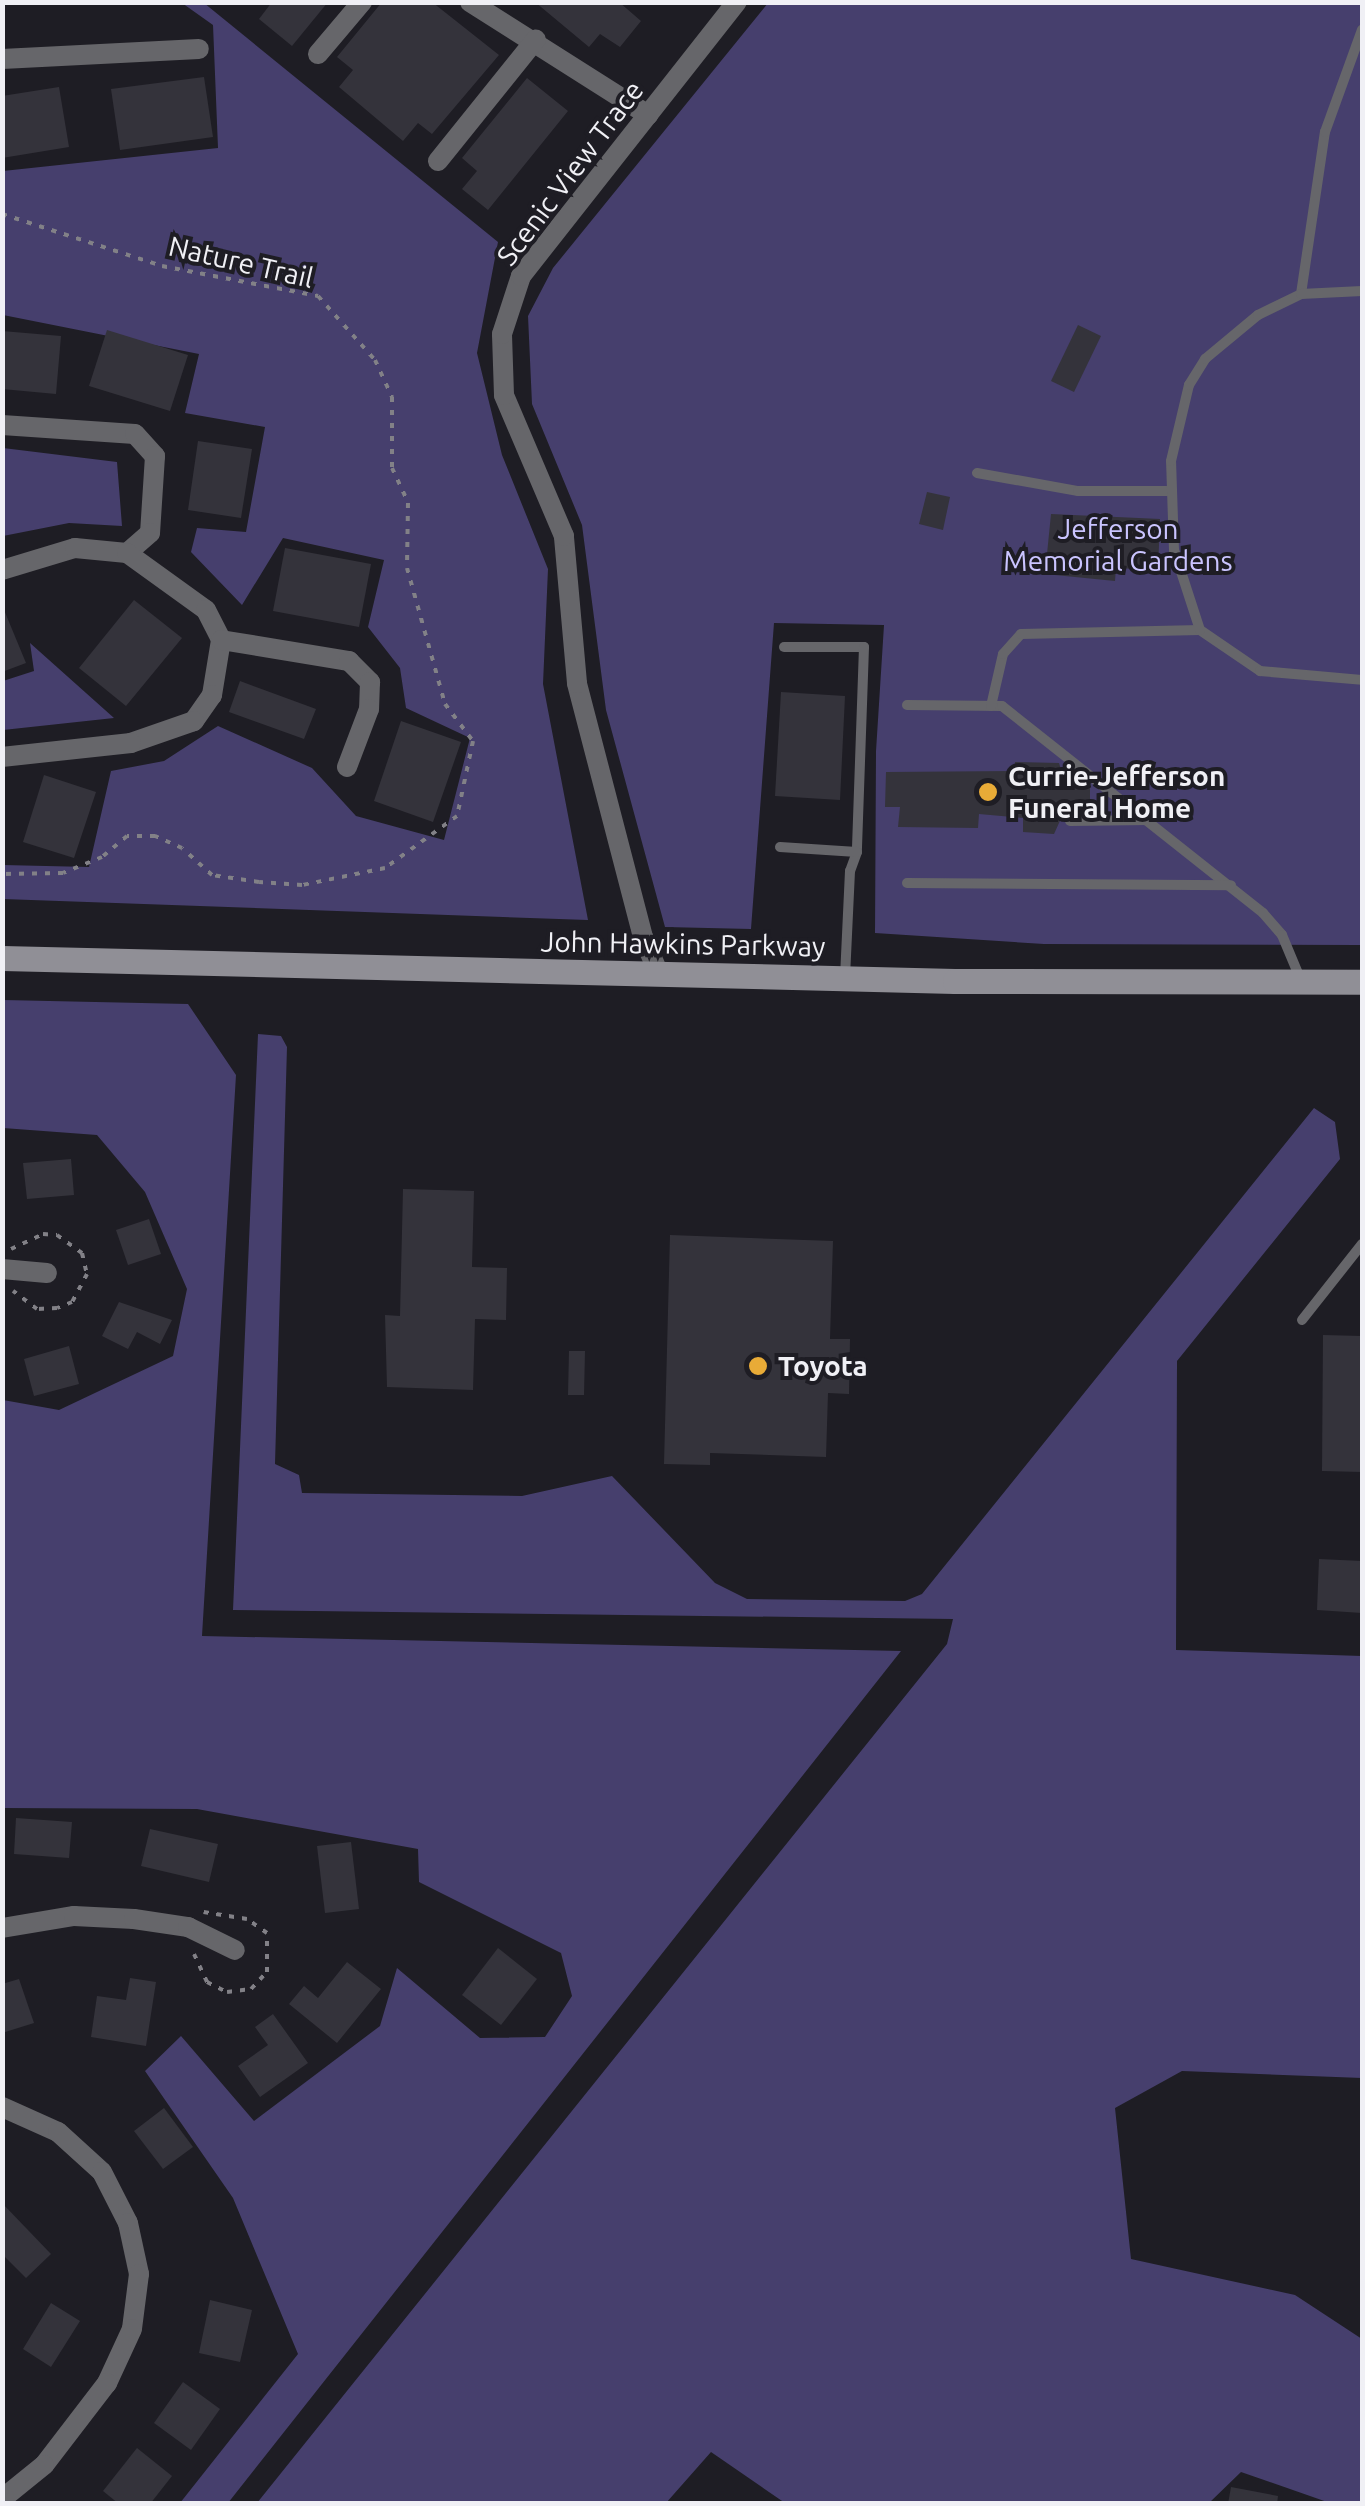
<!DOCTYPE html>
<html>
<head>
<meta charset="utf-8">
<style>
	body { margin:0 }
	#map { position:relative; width:1365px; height:2506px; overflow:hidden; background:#1e1d24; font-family:Ubuntu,sans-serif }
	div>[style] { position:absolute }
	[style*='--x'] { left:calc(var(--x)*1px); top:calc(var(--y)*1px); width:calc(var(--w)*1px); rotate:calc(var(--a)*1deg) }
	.green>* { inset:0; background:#463f6d }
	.building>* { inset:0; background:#34333b }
	.path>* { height:4px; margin-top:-2px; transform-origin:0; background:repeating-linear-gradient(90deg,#828187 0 5px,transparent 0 13px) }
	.lane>* { height:10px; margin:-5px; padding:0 5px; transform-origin:5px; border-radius:5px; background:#66666a }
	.street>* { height:20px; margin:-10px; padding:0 10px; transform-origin:10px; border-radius:10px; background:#66666a }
	.secondary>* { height:25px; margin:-12.5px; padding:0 12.5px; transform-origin:12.5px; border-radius:12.5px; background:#908f96 }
	.dots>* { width:28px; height:28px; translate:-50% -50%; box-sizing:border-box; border:5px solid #1e1d24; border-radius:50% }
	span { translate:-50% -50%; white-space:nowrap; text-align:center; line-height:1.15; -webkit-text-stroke:8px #1e1d24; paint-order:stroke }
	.street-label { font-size:28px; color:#f0f0f5 }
	.park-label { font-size:28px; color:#cac4ff }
	.poi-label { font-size:28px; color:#f0f0f5; font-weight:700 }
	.left { translate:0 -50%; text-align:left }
	.frame { position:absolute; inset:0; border:5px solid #f0f0f5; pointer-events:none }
</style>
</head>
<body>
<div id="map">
	<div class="green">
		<i style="clip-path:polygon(182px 3px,204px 3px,498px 242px,477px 353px,502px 455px,548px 569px,543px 684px,588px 920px,3px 899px,3px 865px,89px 867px,111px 771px,164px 761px,218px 726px,312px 768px,356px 816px,444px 840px,470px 738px,406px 708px,400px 668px,368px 627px,384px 560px,283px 538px,242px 605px,191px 552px,197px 528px,246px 532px,265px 427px,185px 413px,199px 354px,3px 315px,3px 171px,218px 148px,213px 25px)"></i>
		<i style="clip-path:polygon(768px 3px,1362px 3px,1362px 945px,1044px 944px,875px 933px,876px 751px,884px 625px,774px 623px,751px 929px,665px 927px,606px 710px,582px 525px,532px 404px,528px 316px,553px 268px)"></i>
		<i style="clip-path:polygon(3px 448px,117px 462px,122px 526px,69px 523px,3px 536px)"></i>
		<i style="clip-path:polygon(30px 643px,114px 718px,3px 730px,3px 681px,34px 671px)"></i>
		<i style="clip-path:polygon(3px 1000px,188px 1004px,236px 1075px,202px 1636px,901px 1651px,228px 2503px,180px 2503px,298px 2354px,233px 2198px,145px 2071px,181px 2036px,254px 2121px,380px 2026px,397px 1968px,480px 2038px,545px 2037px,572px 1996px,561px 1953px,419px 1882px,418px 1849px,197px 1809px,3px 1808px,3px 1400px,59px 1410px,173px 1356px,187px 1289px,145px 1192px,97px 1135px,3px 1128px)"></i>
		<i style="clip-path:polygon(258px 1034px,281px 1036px,287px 1047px,275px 1464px,299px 1475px,302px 1493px,522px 1496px,612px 1476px,715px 1583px,747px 1599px,905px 1601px,922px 1594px,1314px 1108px,1335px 1122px,1340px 1159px,1177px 1361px,1176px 1650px,1362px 1656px,1362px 2078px,1182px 2071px,1115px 2108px,1131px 2259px,1295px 2295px,1362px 2339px,1362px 2503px,1330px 2503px,1241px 2472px,1209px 2503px,785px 2503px,711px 2452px,666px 2503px,257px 2503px,947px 1644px,953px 1619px,233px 1610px)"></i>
	</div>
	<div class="building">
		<i style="clip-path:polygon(272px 2px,328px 2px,292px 46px,259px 19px)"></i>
		<i style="clip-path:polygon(382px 2px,432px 2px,499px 55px,432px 134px,418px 123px,403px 141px,339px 87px,353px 70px,337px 57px)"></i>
		<i style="clip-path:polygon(535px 2px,619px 2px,641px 21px,620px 47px,600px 34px,589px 47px)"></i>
		<i style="clip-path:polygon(204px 77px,213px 137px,120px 150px,111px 89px)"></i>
		<i style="clip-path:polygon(527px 78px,568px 111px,488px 210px,462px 189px,477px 171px,462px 158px)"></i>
		<i style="clip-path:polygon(59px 87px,69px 147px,2px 158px,2px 96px)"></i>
		<i style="clip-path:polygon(1078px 325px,1101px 336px,1074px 392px,1051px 381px)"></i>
		<i style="clip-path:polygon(107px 330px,188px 355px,170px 411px,89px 386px)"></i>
		<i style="clip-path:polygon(2px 331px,61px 336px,56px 394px,2px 389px)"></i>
		<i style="clip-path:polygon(198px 441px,252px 449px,241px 518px,188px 510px)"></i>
		<i style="clip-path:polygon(927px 492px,950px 497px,943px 530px,919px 524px)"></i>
		<i style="clip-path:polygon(1051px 514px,1160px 519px,1158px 570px,1116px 568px,1115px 581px,1045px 574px)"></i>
		<i style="clip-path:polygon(285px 548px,371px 564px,359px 627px,273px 611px)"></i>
		<i style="clip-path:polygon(134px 600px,182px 638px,126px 706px,79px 668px)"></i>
		<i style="clip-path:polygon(2px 605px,26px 663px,2px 672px)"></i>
		<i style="clip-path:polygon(240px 681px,316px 709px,304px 739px,229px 712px)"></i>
		<i style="clip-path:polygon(781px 692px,845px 696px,840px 800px,775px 796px)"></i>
		<i style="clip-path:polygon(401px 721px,461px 742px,433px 822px,374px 801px)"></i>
		<i style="clip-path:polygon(1015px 762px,1059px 763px,1063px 776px,1090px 787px,1090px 812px,1064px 812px,1054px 834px,1023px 832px,1023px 818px,979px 814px,978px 828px,898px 827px,900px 807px,885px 807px,886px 772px,1015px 771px)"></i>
		<i style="clip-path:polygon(44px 775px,96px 792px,74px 858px,23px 842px)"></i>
		<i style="clip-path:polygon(71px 1159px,74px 1195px,27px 1199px,23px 1163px)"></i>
		<i style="clip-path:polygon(403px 1189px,474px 1191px,472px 1267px,507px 1268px,506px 1320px,475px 1319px,473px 1390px,387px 1387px,385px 1315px,400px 1316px)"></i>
		<i style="clip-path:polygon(149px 1219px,161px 1254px,128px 1265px,116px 1230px)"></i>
		<i style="clip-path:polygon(670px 1235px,833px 1241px,830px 1339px,850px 1339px,849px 1394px,828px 1393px,826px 1457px,710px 1453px,710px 1465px,664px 1464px)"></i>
		<i style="clip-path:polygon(119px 1302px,172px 1320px,160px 1344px,137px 1332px,128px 1349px,102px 1336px)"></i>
		<i style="clip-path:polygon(1323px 1335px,1362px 1336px,1362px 1472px,1322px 1471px)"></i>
		<i style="clip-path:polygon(69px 1346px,79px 1384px,34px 1396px,24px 1359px)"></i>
		<i style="clip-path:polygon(569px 1351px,585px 1351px,584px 1395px,568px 1395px)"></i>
		<i style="clip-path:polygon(1319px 1559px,1362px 1561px,1362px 1613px,1317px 1610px)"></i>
		<i style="clip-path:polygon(16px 1818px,72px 1822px,69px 1858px,14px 1854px)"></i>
		<i style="clip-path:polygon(150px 1829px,218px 1844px,209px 1882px,141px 1866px)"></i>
		<i style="clip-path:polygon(351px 1842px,359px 1909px,325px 1913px,317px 1846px)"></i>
		<i style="clip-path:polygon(498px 1948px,537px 1979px,501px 2025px,462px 1995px)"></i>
		<i style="clip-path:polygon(347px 1962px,381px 1989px,337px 2043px,289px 2004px,304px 1986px,318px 1998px)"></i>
		<i style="clip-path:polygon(130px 1978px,156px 1982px,146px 2046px,91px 2037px,97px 1996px,126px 2000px)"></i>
		<i style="clip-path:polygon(19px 1979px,34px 2023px,2px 2033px,2px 1984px)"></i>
		<i style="clip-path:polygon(273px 2014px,308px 2063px,260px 2097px,238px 2066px,268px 2045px,255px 2027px)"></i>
		<i style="clip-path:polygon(164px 2108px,193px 2147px,163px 2169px,134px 2131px)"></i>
		<i style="clip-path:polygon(2px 2203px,51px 2254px,26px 2278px,2px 2254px)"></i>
		<i style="clip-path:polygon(210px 2300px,252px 2310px,240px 2362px,199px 2353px)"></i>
		<i style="clip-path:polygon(51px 2303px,80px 2321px,51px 2367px,23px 2349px)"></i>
		<i style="clip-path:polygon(183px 2382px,220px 2409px,191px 2450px,154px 2423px)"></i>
		<i style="clip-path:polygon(137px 2448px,172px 2476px,150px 2504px,119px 2504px,103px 2491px)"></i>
		<i style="clip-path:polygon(1231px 2487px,1278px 2496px,1277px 2504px,1228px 2504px)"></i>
	</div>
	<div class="path">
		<i style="--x:2;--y:214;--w:168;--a:18"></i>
		<i style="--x:162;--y:266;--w:159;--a:10.9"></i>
		<i style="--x:318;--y:296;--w:86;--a:48.3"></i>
		<i style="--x:375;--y:360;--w:41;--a:65.3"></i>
		<i style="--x:392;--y:397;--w:71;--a:90"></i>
		<i style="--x:392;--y:468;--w:38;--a:65"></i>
		<i style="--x:408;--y:503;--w:65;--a:90.9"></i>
		<i style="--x:407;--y:568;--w:141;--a:74.4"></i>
		<i style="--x:445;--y:704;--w:46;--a:52.9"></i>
		<i style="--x:473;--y:741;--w:77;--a:102"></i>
		<i style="--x:457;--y:816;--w:89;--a:144.2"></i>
		<i style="--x:385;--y:868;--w:85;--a:168.4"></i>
		<i style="--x:302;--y:885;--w:43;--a:-176"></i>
		<i style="--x:259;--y:882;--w:48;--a:-171.5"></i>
		<i style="--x:212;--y:875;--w:40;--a:-138"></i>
		<i style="--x:182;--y:848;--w:30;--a:-156"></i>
		<i style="--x:155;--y:836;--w:28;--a:180"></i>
		<i style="--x:127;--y:836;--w:33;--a:140"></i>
		<i style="--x:102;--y:857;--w:42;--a:157.7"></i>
		<i style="--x:63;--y:873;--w:61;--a:179.1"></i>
		<i style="--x:11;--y:1249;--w:35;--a:-25"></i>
		<i style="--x:43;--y:1234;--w:14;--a:4"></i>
		<i style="--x:57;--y:1235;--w:31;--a:36"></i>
		<i style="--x:82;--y:1253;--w:22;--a:77"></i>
		<i style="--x:87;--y:1274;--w:32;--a:118"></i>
		<i style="--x:72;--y:1302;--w:16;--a:158"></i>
		<i style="--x:57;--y:1308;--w:20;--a:177"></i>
		<i style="--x:37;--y:1309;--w:30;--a:-143"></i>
		<i style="--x:194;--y:1954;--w:31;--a:65"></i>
		<i style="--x:207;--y:1982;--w:22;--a:27"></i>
		<i style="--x:227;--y:1992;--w:24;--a:-7"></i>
		<i style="--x:251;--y:1989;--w:23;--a:-47"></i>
		<i style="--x:267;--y:1972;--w:39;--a:-90"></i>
		<i style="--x:267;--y:1933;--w:24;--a:-145"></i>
		<i style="--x:247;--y:1919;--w:44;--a:-170.8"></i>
	</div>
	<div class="lane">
		<i style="--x:1301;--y:294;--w:164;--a:-81.6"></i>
		<i style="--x:1325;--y:132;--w:109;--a:-70.1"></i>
		<i style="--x:977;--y:473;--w:103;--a:10.1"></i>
		<i style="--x:1078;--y:491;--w:94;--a:0"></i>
		<i style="--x:1200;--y:630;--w:73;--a:34.3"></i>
		<i style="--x:1260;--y:671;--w:102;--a:5"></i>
		<i style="--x:784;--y:647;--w:80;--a:0"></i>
		<i style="--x:864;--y:647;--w:205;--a:92"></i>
		<i style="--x:857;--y:852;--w:20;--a:110"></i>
		<i style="--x:850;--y:871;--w:105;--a:92.7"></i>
		<i style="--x:907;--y:705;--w:95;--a:0.6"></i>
		<i style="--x:1002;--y:706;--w:333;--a:38.4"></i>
		<i style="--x:1263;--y:913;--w:29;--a:49"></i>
		<i style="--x:1282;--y:935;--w:47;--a:67.3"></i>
		<i style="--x:991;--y:706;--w:53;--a:-77"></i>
		<i style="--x:1003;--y:654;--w:27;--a:-48"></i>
		<i style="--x:1021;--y:634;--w:179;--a:-1.3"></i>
		<i style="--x:1200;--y:630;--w:84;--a:-108"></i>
		<i style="--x:1174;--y:550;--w:89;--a:-91.9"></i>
		<i style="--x:1171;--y:461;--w:78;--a:-76.7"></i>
		<i style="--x:1189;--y:385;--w:31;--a:-58"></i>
		<i style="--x:1205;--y:359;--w:69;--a:-39.7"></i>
		<i style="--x:1258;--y:315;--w:48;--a:-26"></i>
		<i style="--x:1301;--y:294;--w:61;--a:-2.8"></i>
		<i style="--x:1070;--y:821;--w:78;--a:-0.7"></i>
		<i style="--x:780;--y:847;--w:77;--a:3.7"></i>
		<i style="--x:907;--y:883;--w:324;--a:0.4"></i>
		<i style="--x:1302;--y:1320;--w:97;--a:-51.7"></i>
	</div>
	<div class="street">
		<i style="--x:470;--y:2;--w:211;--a:32.4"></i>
		<i style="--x:318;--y:54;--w:68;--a:-49.8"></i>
		<i style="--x:2;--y:59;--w:197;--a:-2.9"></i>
		<i style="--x:438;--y:161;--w:156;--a:-51.2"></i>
		<i style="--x:2;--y:425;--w:133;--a:3.9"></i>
		<i style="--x:135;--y:434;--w:30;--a:48"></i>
		<i style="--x:155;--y:456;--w:77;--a:93.7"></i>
		<i style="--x:150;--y:533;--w:30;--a:139"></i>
		<i style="--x:2;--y:570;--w:76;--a:-16.8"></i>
		<i style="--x:75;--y:548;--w:52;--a:5.5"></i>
		<i style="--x:127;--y:553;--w:97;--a:35.8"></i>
		<i style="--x:206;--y:610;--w:34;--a:63"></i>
		<i style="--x:221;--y:640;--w:56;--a:99.3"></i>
		<i style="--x:212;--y:695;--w:32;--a:125"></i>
		<i style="--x:194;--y:721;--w:67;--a:160.8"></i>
		<i style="--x:131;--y:743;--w:130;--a:173.8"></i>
		<i style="--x:221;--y:640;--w:130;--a:9.3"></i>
		<i style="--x:349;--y:661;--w:30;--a:45"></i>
		<i style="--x:370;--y:682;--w:27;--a:92"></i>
		<i style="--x:369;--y:709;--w:62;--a:110.8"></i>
		<i style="--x:659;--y:974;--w:40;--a:-113.4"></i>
		<i style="--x:643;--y:937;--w:262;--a:-104.6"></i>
		<i style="--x:577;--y:683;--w:148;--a:-95.1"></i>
		<i style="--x:564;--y:536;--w:153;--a:-113.1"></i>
		<i style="--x:504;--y:395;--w:61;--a:-91.9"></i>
		<i style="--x:502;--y:334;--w:61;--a:-71.9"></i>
		<i style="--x:521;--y:276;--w:349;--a:-51.8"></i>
		<i style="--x:2;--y:1269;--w:45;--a:5.1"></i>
		<i style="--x:2;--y:1928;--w:73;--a:-9.5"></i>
		<i style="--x:74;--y:1916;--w:60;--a:2.9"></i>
		<i style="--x:134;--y:1919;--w:55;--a:8.4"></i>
		<i style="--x:188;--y:1927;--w:52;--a:26.1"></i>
		<i style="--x:2;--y:2107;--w:61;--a:24.1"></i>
		<i style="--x:58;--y:2132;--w:59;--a:42.3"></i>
		<i style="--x:102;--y:2172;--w:57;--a:63"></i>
		<i style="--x:128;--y:2223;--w:52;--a:77.8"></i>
		<i style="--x:139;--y:2274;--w:55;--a:97.3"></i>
		<i style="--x:132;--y:2329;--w:60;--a:114.8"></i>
		<i style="--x:107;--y:2383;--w:103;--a:127.5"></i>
		<i style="--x:44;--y:2465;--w:54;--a:141"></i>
	</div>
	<div class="secondary">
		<i style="--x:2;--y:958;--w:953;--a:1.38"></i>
		<i style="--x:955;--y:981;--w:407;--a:0.1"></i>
	</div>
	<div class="dots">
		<i style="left:988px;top:792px;background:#e8ab37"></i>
		<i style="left:758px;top:1366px;background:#e8ab37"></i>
	</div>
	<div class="street-label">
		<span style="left:570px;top:173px;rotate:-53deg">Scenic View Trace</span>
		<span style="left:241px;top:262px;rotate:13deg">Nature Trail</span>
		<span style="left:683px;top:944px;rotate:1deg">John Hawkins Parkway</span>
	</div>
	<div class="park-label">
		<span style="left:1118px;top:545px">Jefferson<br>Memorial Gardens</span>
	</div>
	<div class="poi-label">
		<span class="left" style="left:1008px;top:792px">Currie-Jefferson<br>Funeral Home</span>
		<span class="left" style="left:778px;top:1366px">Toyota</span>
	</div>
	<div class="frame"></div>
</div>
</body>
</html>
